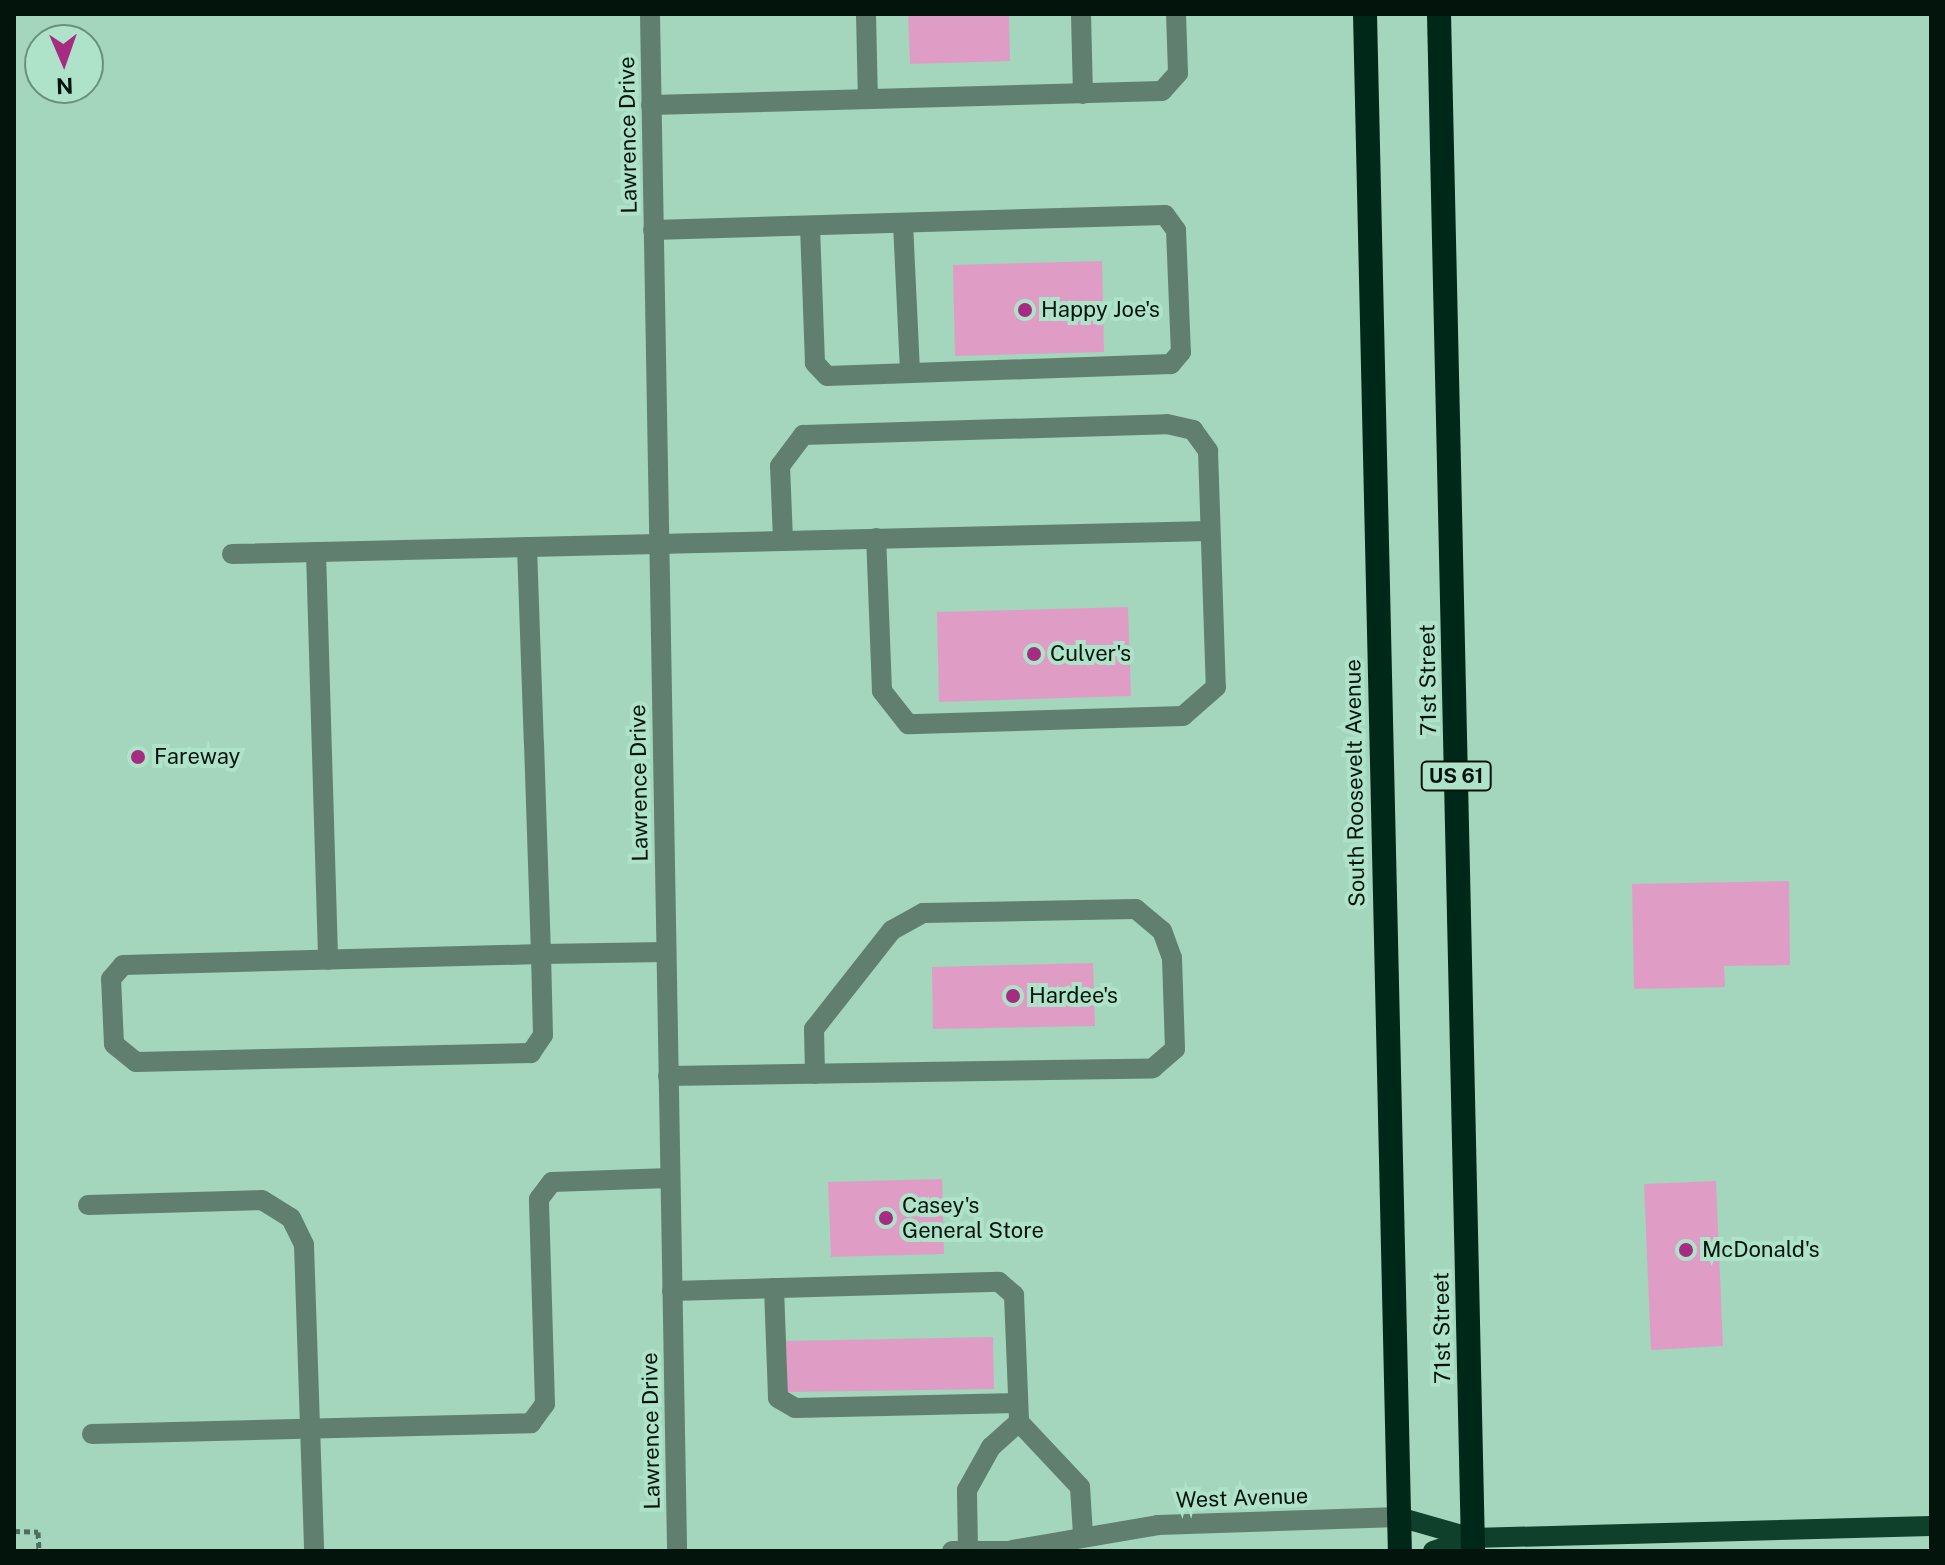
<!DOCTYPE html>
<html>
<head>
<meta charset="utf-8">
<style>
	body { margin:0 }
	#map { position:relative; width:1945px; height:1565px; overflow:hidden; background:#a3d6bc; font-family:"Public Sans",sans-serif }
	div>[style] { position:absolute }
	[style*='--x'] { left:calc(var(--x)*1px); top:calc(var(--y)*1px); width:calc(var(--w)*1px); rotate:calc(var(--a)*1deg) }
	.building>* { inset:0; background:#df9dc5 }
	.path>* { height:5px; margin-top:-2.5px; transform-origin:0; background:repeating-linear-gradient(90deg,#4d6e5e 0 6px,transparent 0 10px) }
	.minor>* { height:20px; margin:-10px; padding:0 10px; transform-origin:10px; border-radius:10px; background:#617f6f }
	.major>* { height:20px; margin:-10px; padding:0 10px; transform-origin:10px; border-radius:10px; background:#0e402c }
	.highway>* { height:24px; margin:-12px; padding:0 12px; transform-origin:12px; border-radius:12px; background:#002818 }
	.dots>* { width:22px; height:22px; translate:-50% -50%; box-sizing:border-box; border:4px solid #afe3c9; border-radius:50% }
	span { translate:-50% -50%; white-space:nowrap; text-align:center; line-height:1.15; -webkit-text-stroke:8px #afe3c9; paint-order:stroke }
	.shield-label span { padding:2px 6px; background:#afe3c9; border:2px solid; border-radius:6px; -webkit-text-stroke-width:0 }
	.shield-label { font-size:20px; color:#02140c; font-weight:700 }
	.street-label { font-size:22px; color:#02140c }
	.poi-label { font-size:22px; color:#02140c }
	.left { translate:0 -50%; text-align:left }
	.frame { position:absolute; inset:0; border:16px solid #02140c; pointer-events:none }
	.north { position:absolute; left:24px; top:24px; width:80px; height:80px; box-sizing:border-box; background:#afe3c9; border:2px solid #6a907d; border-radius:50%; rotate:178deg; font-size:22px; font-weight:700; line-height:32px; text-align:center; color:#02140c }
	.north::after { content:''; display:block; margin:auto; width:28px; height:36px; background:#a62c81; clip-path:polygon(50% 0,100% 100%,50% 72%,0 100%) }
</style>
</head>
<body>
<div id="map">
	<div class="building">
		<i style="clip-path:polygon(908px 14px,1009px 14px,1010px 61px,910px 64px)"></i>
		<i style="clip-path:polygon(1102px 261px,1104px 352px,955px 356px,953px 265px)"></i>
		<i style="clip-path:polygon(1128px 607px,1131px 696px,939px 702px,937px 612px)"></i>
		<i style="clip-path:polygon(1789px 881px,1790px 965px,1724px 966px,1725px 987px,1634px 989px,1632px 884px)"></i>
		<i style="clip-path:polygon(1093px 963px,1095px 1026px,933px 1029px,932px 967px)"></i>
		<i style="clip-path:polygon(942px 1179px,944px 1254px,831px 1257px,828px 1182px)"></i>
		<i style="clip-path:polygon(1716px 1181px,1723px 1346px,1651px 1350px,1644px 1184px)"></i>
		<i style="clip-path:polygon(993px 1337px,994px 1389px,787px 1392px,786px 1341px)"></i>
	</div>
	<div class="path">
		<i style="--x:14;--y:1531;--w:24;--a:2"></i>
		<i style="--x:38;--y:1532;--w:19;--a:87"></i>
	</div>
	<div class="minor">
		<i style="--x:650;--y:14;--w:1537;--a:88.99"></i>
		<i style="--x:866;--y:14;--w:85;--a:88.7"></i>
		<i style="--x:1081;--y:14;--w:80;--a:88.6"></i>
		<i style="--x:651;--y:105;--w:511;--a:-1.57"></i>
		<i style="--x:1162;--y:91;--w:24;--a:-48"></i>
		<i style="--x:1178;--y:73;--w:59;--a:-91.9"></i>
		<i style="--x:903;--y:223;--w:150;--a:87.3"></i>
		<i style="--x:653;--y:230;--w:512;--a:-1.68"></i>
		<i style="--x:1165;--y:215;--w:19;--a:54"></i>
		<i style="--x:1176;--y:230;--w:122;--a:87.7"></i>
		<i style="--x:1181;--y:352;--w:16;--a:130"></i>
		<i style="--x:1171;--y:364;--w:344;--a:178"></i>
		<i style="--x:827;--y:376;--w:18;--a:-133"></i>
		<i style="--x:815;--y:363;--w:136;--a:-92.1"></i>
		<i style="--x:783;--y:540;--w:74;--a:-92.3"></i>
		<i style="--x:780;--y:466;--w:39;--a:-53"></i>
		<i style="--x:803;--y:435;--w:364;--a:-1.7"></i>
		<i style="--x:1167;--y:424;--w:27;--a:13"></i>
		<i style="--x:1193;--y:430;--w:26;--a:54"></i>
		<i style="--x:1208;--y:451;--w:236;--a:88.1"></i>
		<i style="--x:1216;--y:687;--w:44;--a:138.7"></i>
		<i style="--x:1183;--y:716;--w:275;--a:178.3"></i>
		<i style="--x:908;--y:724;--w:42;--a:-128.2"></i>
		<i style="--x:882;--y:691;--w:153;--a:-92.2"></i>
		<i style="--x:527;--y:547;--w:196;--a:88"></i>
		<i style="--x:534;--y:743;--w:211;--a:88.1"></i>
		<i style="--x:541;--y:954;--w:81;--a:88.6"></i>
		<i style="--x:543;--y:1035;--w:22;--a:124"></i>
		<i style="--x:531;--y:1053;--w:395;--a:178.7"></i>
		<i style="--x:136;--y:1062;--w:28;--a:-141"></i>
		<i style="--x:114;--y:1044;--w:65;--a:-92.6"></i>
		<i style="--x:111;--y:979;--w:18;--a:-49"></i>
		<i style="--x:123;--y:965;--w:418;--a:-1.5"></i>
		<i style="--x:541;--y:954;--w:125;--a:-0.9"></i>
		<i style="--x:316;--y:552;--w:408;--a:88.3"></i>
		<i style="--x:232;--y:554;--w:978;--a:-1.35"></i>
		<i style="--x:668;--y:1076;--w:485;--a:-0.9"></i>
		<i style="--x:1153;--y:1068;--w:29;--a:-41"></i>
		<i style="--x:1175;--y:1049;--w:91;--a:-91.9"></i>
		<i style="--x:1172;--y:958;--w:29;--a:-110"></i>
		<i style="--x:1162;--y:931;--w:34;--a:-140"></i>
		<i style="--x:1136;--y:909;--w:213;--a:178.9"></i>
		<i style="--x:923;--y:913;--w:35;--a:151"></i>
		<i style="--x:892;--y:930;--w:126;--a:128.2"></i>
		<i style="--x:814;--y:1029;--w:45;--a:88.7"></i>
		<i style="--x:88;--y:1205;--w:174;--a:-1.6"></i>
		<i style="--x:262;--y:1200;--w:34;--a:32"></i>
		<i style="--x:291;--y:1218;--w:30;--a:64"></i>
		<i style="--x:304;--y:1245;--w:306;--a:88.1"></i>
		<i style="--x:774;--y:1288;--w:110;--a:87.9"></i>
		<i style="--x:778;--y:1398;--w:20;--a:30"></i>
		<i style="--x:795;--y:1408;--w:223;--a:-1.3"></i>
		<i style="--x:672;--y:1291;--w:327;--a:-1.6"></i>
		<i style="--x:999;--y:1282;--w:20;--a:41"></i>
		<i style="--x:1014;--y:1295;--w:127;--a:87.7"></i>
		<i style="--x:1019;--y:1422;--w:89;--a:46.8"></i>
		<i style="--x:1080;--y:1487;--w:48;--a:86.4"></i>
		<i style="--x:92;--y:1434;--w:439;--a:-1.4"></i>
		<i style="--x:531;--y:1423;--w:24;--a:-54"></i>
		<i style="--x:545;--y:1404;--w:205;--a:-91.7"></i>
		<i style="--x:539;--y:1199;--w:21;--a:-53"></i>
		<i style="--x:552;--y:1182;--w:118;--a:-1.9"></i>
		<i style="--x:968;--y:1550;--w:60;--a:-91"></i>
		<i style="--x:967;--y:1490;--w:49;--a:-60.8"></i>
		<i style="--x:991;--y:1447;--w:38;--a:-42"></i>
		<i style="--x:1012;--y:1550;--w:148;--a:-9.7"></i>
		<i style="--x:1158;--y:1525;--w:241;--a:-1.9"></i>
		<i style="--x:952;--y:1551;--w:66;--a:0"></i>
	</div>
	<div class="major">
		<i style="--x:1399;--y:1517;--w:76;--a:16"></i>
		<i style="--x:1472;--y:1538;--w:459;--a:-1.5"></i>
		<i style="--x:1433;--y:1551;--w:41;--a:-18.4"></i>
	</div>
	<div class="highway">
		<i style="--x:1365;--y:14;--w:1537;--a:88.7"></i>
		<i style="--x:1439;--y:14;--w:1537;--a:88.73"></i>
	</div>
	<div class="dots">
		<i style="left:1025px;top:310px;background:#a62c81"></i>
		<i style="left:1034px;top:654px;background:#a62c81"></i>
		<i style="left:138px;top:757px;background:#a62c81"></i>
		<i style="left:1013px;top:996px;background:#a62c81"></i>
		<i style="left:886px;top:1218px;background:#a62c81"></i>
		<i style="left:1686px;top:1250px;background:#a62c81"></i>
	</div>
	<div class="shield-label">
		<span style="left:1456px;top:776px">US 61</span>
	</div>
	<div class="street-label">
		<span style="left:628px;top:135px;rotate:-91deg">Lawrence Drive</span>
		<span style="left:1428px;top:680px;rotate:-91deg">71st Street</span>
		<span style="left:639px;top:783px;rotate:-91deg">Lawrence Drive</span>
		<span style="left:1355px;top:783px;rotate:-91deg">South Roosevelt Avenue</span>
		<span style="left:1442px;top:1328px;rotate:-91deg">71st Street</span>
		<span style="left:651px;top:1431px;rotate:-91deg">Lawrence Drive</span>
		<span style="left:1242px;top:1498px;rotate:-2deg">West Avenue</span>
	</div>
	<div class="poi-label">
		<span class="left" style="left:1041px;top:310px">Happy Joe's</span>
		<span class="left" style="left:1050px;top:654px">Culver's</span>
		<span class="left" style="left:154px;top:757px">Fareway</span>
		<span class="left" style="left:1029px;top:996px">Hardee's</span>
		<span class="left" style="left:902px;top:1218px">Casey's<br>General Store</span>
		<span class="left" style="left:1702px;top:1250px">McDonald's</span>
	</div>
	<div class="frame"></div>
	<div class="north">N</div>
</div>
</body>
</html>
